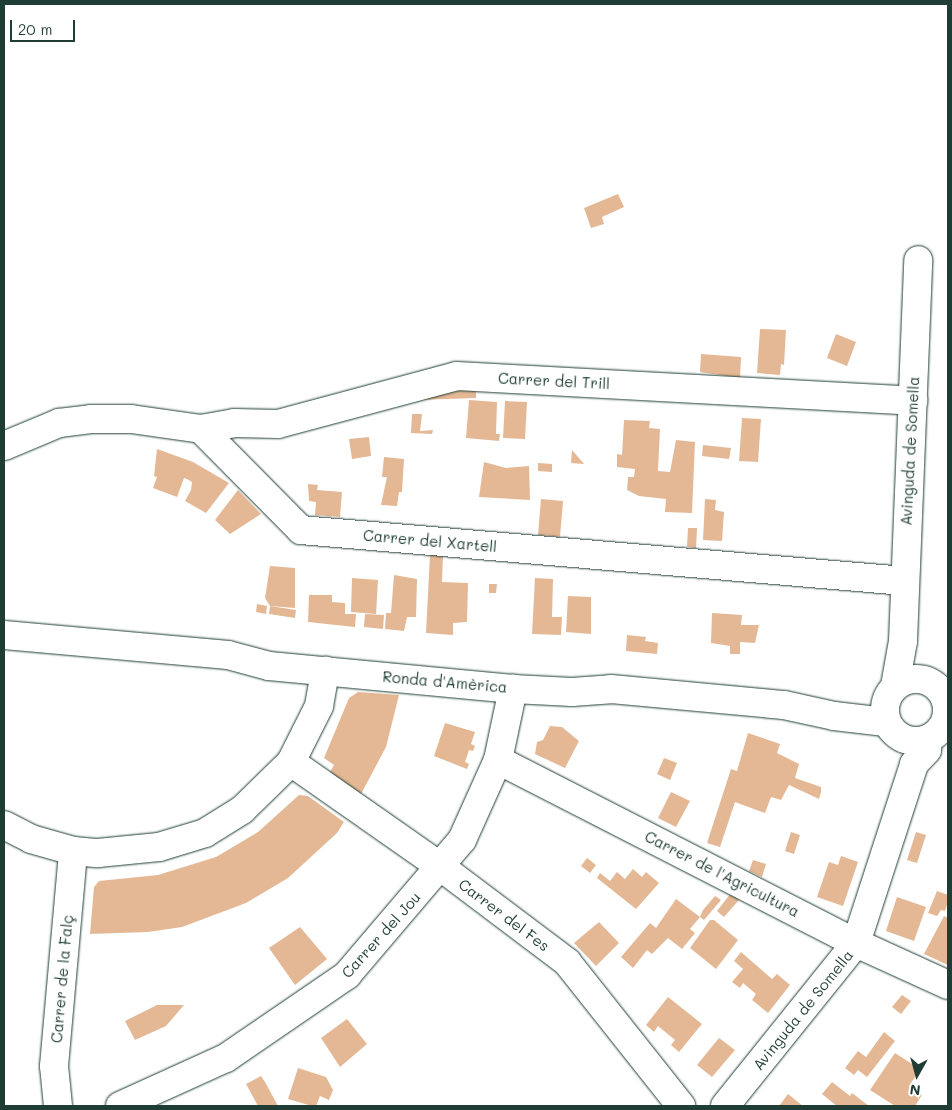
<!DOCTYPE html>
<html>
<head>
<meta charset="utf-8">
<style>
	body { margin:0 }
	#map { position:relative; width:952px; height:1110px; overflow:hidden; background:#fff; font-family:Mali,sans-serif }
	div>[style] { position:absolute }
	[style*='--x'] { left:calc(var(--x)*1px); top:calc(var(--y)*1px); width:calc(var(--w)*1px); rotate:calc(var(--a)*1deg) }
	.building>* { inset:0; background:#e4b895 }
	.roads { filter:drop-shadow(0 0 1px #1f3d34) drop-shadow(0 0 1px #1f3d34) }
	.minor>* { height:28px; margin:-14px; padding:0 14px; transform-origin:14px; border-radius:14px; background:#fff }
	.minor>.ring { margin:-14px; padding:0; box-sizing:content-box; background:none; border:28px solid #fff; border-radius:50% }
	span { translate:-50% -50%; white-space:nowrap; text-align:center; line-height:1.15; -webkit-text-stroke:5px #fff; paint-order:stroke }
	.street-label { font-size:15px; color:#1f3d34 }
	.frame { position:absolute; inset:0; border:5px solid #1f3d34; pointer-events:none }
	.north { position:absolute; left:892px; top:1050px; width:50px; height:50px; -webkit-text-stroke:4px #fff; paint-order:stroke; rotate:187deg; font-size:14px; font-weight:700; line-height:20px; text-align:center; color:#1f3d34 }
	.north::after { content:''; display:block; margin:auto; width:18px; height:22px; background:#1f3d34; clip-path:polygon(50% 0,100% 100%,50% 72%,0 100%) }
	.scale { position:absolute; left:10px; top:20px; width:65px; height:22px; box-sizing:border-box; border:2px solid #1f3d34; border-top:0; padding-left:6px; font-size:15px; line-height:18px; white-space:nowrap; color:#1f3d34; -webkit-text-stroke:4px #fff; paint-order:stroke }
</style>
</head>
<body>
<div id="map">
	<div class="building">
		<i style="clip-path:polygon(618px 194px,624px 207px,602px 217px,604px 224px,591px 228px,584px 208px)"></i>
		<i style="clip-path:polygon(760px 329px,786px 330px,784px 365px,781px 364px,780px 375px,757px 373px)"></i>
		<i style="clip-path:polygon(836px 334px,856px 342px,847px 366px,827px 358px)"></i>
		<i style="clip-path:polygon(701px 354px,741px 357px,740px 378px,700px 372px)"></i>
		<i style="clip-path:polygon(476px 384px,476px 398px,416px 400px)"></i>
		<i style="clip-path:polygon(469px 400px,497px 402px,496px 434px,500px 434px,499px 441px,466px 438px)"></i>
		<i style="clip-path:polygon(505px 401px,527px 402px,525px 439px,503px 438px)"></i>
		<i style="clip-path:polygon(412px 414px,422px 414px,420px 431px,433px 430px,432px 434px,411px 433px)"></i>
		<i style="clip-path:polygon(742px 418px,761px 419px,758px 462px,739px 461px)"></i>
		<i style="clip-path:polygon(624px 420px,650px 421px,649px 428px,660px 429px,658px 471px,670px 472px,676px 440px,695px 442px,692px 513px,665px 512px,666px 499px,639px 496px,627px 490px,628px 477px,634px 477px,635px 469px,617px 467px,617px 454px,622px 455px)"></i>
		<i style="clip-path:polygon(369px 437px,371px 456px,352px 459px,349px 439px)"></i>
		<i style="clip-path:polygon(703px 445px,731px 448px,729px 459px,702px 456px)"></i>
		<i style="clip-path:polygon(157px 449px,193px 462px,229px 483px,206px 513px,185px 501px,191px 490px,192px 482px,187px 479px,184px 478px,177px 497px,153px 488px,157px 477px,154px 476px)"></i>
		<i style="clip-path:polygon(572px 450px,584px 464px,571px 463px)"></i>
		<i style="clip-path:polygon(384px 457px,404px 459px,402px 492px,399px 492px,397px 506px,381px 505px,387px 477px,382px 477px)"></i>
		<i style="clip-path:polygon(484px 462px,506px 468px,529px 466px,530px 500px,479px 497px)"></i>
		<i style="clip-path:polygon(538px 463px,552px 464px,552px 472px,538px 471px)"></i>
		<i style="clip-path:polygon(308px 484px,318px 485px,317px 490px,342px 492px,340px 517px,315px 515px,316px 502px,309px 501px)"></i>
		<i style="clip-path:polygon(238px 490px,261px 514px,230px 534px,215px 520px)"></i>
		<i style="clip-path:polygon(541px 499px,563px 501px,560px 537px,538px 535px)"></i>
		<i style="clip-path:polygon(705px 499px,716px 500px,715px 510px,724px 512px,722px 541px,703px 540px)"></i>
		<i style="clip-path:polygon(688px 528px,697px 528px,696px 548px,687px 547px)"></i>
		<i style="clip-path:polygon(430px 554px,443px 556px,442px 582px,468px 583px,467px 622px,453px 623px,453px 635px,426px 633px)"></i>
		<i style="clip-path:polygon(270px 566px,295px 568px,295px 608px,270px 606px,265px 598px)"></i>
		<i style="clip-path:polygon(394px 575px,417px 579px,416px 617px,407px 617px,404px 631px,385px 629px,386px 613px,391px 613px)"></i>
		<i style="clip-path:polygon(352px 578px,378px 580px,376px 614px,351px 612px)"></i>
		<i style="clip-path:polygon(535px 578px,553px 579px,552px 617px,562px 617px,561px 635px,532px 634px)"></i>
		<i style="clip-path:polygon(489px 584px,497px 584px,496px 593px,489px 593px)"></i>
		<i style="clip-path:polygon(309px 595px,332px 595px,332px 602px,345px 603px,345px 614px,356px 614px,355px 627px,308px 622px)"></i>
		<i style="clip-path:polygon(568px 596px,591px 597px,591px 634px,566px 632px)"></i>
		<i style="clip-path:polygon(257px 604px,267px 606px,266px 614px,256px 612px)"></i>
		<i style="clip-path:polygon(270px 606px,296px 610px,295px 618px,269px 614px)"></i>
		<i style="clip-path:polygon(712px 613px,742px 615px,741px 625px,759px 625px,755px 643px,740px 642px,740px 654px,730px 654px,730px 646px,711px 643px)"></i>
		<i style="clip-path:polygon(365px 614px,384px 615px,383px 629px,364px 627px)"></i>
		<i style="clip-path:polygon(627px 635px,646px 637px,645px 641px,658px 643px,657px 654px,626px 651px)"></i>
		<i style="clip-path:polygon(358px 692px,399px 695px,386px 747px,361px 794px,330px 772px,334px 765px,324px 758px,349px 698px)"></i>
		<i style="clip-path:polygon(445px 723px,475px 732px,471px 744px,475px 746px,473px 751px,469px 750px,465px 762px,469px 764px,467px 769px,434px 756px)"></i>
		<i style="clip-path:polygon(550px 726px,562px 727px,579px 741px,565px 768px,535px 754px,537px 742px,543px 740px)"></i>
		<i style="clip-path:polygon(748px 733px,780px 744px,777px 753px,799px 764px,795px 778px,821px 787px,821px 792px,819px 799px,789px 785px,781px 800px,771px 797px,765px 813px,735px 802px,720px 847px,707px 843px,731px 769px,737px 771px)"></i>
		<i style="clip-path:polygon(664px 758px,677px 763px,670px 780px,657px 774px)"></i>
		<i style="clip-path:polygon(671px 792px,690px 801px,676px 827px,658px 818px)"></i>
		<i style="clip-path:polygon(299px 795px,308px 796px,344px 822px,337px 833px,288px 878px,246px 903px,182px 927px,148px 932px,90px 934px,94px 887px,99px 881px,158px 875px,216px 857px,258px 832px)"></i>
		<i style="clip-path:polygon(791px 832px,800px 835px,794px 854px,785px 851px)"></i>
		<i style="clip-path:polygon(916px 832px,926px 835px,917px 863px,907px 860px)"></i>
		<i style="clip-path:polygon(841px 856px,858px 862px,843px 906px,817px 897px,829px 862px,838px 865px)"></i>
		<i style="clip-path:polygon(587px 858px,596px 865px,590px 873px,581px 866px)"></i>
		<i style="clip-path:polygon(753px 860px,766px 864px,762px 877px,749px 871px)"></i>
		<i style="clip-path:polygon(633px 869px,642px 877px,646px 872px,659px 883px,636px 909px,597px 878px,600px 873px,610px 881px,617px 872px,625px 879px)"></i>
		<i style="clip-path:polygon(937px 891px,948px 895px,948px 901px,945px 911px,941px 910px,937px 916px,928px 913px)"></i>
		<i style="clip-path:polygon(731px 893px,739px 900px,724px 917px,717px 911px)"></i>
		<i style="clip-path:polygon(715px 896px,721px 900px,704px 920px,700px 917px,703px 910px)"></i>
		<i style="clip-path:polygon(897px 897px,926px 907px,914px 941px,886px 931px)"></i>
		<i style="clip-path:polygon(676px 899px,700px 917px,690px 929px,695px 933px,682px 949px,668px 938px,652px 954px,647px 950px,633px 968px,621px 957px,650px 923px,656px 928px)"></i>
		<i style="clip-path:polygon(944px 916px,948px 918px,948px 965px,924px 954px)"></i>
		<i style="clip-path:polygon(710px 920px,714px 920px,738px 940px,716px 969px,690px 948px)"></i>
		<i style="clip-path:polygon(599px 922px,619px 943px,596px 966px,574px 943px)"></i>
		<i style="clip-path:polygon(300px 927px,327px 959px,295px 985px,269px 948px)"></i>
		<i style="clip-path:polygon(741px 952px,772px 979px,777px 974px,790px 985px,768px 1013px,752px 1000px,756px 994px,743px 983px,740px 988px,732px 982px,743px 969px,734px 961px)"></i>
		<i style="clip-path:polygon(902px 995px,911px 1001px,901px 1014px,892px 1007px)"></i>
		<i style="clip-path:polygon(668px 997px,702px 1024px,679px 1052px,671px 1045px,675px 1040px,658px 1026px,654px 1032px,646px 1025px)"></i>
		<i style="clip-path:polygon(157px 1005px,184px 1005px,166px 1026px,135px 1040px,125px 1021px)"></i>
		<i style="clip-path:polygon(347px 1019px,367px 1044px,340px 1067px,321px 1038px)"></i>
		<i style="clip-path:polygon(884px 1032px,895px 1041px,867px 1077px,858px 1070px,854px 1075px,845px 1068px,858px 1051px,866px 1057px)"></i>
		<i style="clip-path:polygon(719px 1038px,735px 1050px,712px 1077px,697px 1065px)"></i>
		<i style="clip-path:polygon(895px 1053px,920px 1069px,909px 1087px,922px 1095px,915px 1106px,895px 1106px,870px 1090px)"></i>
		<i style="clip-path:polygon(298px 1068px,326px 1077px,333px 1090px,329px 1100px,320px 1096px,316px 1106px,312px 1106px,288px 1099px)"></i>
		<i style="clip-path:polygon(261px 1076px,265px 1082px,278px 1106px,258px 1106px,246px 1084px)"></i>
		<i style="clip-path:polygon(832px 1082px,850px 1096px,852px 1093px,869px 1106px,837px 1106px,822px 1094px)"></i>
		<i style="clip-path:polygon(788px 1094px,803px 1106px,779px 1106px)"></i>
	</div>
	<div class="roads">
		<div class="minor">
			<i style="--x:201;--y:429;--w:34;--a:-10"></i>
			<i style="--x:234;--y:423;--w:44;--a:1.3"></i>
			<i style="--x:278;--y:424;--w:185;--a:-15"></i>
			<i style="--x:457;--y:376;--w:457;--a:3.1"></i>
			<i style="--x:4;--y:446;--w:60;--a:-22.7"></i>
			<i style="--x:59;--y:423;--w:32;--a:-7"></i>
			<i style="--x:91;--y:419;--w:40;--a:0"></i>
			<i style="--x:131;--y:419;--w:71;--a:8.1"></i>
			<i style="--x:201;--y:429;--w:142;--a:45.3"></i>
			<i style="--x:301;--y:530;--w:605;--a:4.83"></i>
			<i style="--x:4;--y:635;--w:225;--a:5.1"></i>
			<i style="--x:228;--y:655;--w:42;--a:15"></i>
			<i style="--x:269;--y:666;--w:245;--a:5.4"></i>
			<i style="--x:513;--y:689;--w:59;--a:2.9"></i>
			<i style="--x:572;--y:692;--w:39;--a:-4"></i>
			<i style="--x:611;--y:689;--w:174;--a:5.3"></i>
			<i style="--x:784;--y:705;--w:51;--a:12.4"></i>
			<i style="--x:834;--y:716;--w:52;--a:6.6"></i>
			<i class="ring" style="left:885px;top:679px;width:34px;height:34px"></i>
			<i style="--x:895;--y:686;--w:46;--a:-79.9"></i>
			<i style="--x:903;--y:641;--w:381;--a:-87.7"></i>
			<i style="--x:498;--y:760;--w:402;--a:27.1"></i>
			<i style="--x:856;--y:943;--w:101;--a:24.5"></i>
			<i style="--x:291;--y:762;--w:183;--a:35"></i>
			<i style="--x:441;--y:867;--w:158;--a:37"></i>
			<i style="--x:567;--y:962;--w:184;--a:51.6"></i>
			<i style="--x:4;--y:825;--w:30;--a:27"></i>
			<i style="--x:31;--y:839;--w:44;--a:15.9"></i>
			<i style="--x:73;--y:851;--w:25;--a:5"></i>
			<i style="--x:98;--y:853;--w:61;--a:-5.6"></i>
			<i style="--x:159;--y:847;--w:48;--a:-16.9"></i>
			<i style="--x:205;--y:833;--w:44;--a:-31.9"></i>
			<i style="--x:242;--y:810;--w:69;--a:-44.4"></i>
			<i style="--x:291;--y:762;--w:63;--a:-63.4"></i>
			<i style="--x:319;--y:706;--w:36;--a:-80"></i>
			<i style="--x:58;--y:1106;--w:40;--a:-95.7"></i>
			<i style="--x:54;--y:1066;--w:216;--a:-84.9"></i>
			<i style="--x:120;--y:1106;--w:116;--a:-24.4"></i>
			<i style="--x:226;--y:1058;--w:147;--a:-34.4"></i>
			<i style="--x:347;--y:975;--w:177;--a:-49.6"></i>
			<i style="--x:462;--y:840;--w:88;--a:-65.8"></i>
			<i style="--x:498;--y:760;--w:73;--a:-78.1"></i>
			<i style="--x:725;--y:1106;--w:209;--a:-51.2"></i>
			<i style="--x:856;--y:943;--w:188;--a:-72"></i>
			<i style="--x:914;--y:764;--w:19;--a:-47"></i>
			<i style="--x:927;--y:750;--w:11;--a:-85"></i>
		</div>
	</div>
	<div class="street-label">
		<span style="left:554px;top:381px;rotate:3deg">Carrer del Trill</span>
		<span style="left:910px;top:451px;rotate:-87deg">Avinguda de Somella</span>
		<span style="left:430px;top:541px;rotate:5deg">Carrer del Xartell</span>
		<span style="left:445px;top:682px;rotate:5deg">Ronda d'Amèrica</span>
		<span style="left:722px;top:874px;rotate:27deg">Carrer de l'Agricultura</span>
		<span style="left:504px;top:915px;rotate:37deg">Carrer del Fes</span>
		<span style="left:381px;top:935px;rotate:-48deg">Carrer del Jou</span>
		<span style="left:62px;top:979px;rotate:-85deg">Carrer de la Falç</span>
		<span style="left:803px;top:1010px;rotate:-51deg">Avinguda de Somella</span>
	</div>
	<div class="frame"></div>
	<div class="north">N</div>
	<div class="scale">20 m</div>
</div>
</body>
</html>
